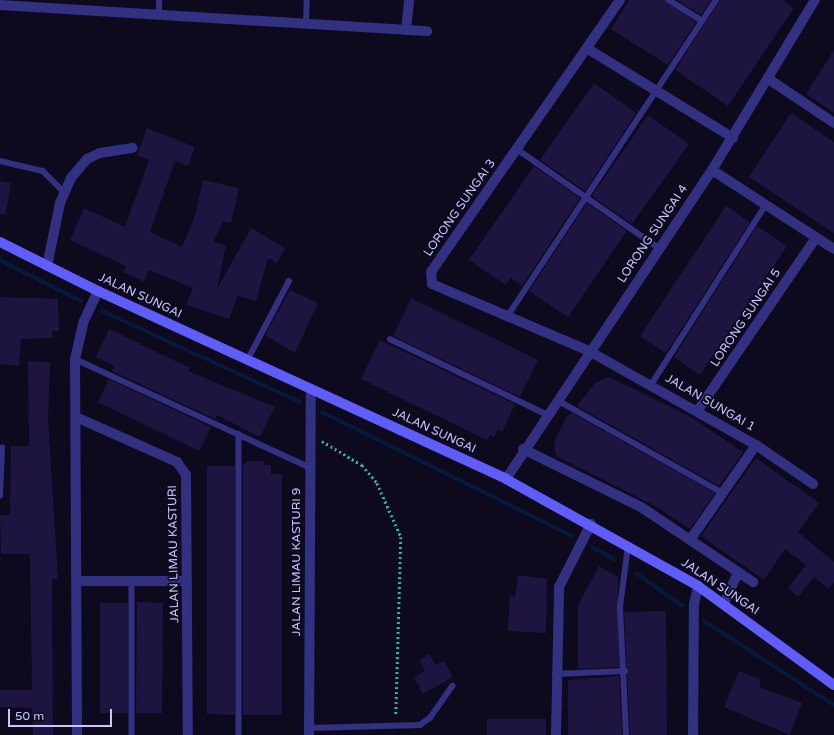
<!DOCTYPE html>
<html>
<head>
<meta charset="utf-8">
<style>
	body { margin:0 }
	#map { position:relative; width:834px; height:735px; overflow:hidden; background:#0d0a1e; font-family:"Varela Round",sans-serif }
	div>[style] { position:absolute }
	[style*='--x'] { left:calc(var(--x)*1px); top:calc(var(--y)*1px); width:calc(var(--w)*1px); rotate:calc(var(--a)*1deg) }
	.stream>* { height:4px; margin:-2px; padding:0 2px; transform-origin:2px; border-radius:2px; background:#04193c }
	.building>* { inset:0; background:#1d1440 }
	.path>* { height:2.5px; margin-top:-1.25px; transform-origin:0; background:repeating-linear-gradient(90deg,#21b8ae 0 2px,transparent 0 5px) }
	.lane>* { height:5.5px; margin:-2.75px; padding:0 2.75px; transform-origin:2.75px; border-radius:2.75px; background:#323081 }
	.street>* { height:10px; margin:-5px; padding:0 5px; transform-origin:5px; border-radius:5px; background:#323081 }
	.secondary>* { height:10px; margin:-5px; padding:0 5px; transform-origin:5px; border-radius:5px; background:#605dff }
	span { translate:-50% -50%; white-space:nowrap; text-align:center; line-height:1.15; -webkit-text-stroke:3.5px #0d0a1e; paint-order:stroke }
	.street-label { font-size:12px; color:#ccc6ff }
	.scale { position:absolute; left:8px; top:709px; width:104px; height:18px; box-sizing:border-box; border:2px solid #ccc6ff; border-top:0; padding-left:5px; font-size:12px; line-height:14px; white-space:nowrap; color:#ccc6ff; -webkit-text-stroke:3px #0d0a1e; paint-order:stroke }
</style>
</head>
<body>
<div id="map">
	<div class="stream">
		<i style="--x:0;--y:260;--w:91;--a:26.8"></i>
		<i style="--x:102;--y:311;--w:218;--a:24.7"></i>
		<i style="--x:322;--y:412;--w:279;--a:26.4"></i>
		<i style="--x:592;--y:547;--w:26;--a:29"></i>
		<i style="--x:636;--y:573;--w:57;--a:35.1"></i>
		<i style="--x:704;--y:621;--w:155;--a:32.9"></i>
	</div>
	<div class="building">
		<i style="clip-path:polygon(629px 0,665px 0,696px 22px,668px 65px,611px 29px)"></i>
		<i style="clip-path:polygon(677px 0,711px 0,701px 15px)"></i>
		<i style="clip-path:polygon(720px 0,782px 0,794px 8px,728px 106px,675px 70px)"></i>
		<i style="clip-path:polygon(834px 50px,834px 113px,806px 94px)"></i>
		<i style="clip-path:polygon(594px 83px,636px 113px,585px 191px,540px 160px)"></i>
		<i style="clip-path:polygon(791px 113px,834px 142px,834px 233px,749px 177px)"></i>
		<i style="clip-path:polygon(648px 115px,689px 144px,632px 224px,592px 196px)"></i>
		<i style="clip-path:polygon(147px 128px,195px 147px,188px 166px,175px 161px,150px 232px,182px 247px,195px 216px,203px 180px,239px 188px,231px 223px,223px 221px,214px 241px,226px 246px,217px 289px,251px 228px,285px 248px,277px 263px,268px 258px,256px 301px,238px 296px,229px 319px,186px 305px,193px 288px,149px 270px,144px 282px,124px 272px,126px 266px,70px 240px,84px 208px,125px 227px,149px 160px,137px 155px)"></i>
		<i style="clip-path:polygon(534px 166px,580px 198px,522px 286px,511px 278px,506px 285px,469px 260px)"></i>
		<i style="clip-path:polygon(0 181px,11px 183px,6px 214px,0 214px)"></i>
		<i style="clip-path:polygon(587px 203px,627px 231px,568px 317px,529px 291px)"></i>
		<i style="clip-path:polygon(726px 206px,750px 222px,666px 353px,640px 336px)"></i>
		<i style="clip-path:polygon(757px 226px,787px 246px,700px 375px,674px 357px)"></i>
		<i style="clip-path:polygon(290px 290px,318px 303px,295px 353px,265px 335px)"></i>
		<i style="clip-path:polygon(0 297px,58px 299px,59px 331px,52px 331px,52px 338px,21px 339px,19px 366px,0 364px)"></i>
		<i style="clip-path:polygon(411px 298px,538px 360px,520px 397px,393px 336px)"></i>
		<i style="clip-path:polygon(109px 329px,190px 368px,188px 371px,275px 407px,260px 437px,217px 415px,215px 419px,112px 371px,115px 366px,96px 357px)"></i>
		<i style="clip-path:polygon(380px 340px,515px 404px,502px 432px,498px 429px,494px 437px,490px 435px,487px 440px,361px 379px)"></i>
		<i style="clip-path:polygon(28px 361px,50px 362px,48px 420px,58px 579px,52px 579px,53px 735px,33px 735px,32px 708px,0 707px,0 690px,32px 690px,30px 554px,1px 554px,0 515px,10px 515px,11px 446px,29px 446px)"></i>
		<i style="clip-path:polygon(609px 377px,691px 417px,743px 452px,719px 486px,577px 406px,595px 383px)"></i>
		<i style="clip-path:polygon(109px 379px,211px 427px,199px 451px,98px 402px)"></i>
		<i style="clip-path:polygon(572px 413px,715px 493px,690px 529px,657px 507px,556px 456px,554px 442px,567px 416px)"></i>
		<i style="clip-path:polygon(756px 458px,819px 503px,798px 532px,834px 562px,834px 582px,829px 589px,814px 577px,798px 597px,788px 588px,806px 565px,785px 549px,764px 580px,701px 536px)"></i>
		<i style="clip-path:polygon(247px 461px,264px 461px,264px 465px,271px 465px,271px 474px,282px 474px,282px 715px,243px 715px,243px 466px)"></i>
		<i style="clip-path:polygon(207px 466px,235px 466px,235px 715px,207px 714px)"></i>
		<i style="clip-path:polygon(599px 566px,618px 577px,619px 667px,578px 669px,578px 605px)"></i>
		<i style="clip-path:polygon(518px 575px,547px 579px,546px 633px,508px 631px,510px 596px,515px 597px)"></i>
		<i style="clip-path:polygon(137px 602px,163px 603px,162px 713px,136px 713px)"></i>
		<i style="clip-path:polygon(100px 603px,128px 603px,128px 713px,100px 713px)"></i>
		<i style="clip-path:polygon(666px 611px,667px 735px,630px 735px,624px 612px)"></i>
		<i style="clip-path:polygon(430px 654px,435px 665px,444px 661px,453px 677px,423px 694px,414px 677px,425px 671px,419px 660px)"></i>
		<i style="clip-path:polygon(739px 671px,761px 680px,759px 687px,802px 703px,790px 735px,724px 707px)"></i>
		<i style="clip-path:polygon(619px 676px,622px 735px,568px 735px,568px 680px)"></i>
		<i style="clip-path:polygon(487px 719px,546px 719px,546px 735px,487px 735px)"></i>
	</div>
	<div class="path">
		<i style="--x:322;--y:441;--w:47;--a:31"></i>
		<i style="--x:362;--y:465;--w:23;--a:50"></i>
		<i style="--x:377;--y:483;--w:59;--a:66"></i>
		<i style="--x:401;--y:537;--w:179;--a:91.6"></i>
	</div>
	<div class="lane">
		<i style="--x:669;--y:0;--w:39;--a:32"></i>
		<i style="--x:159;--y:14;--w:14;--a:-90"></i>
		<i style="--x:306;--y:23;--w:23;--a:-88"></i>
		<i style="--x:517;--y:149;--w:173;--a:34.9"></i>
		<i style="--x:0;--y:161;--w:44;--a:13.1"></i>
		<i style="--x:43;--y:171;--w:30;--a:45"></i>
		<i style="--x:509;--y:314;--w:376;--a:-56.6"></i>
		<i style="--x:390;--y:339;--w:173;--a:25.7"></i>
		<i style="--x:75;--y:359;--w:260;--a:24.8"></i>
		<i style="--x:247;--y:361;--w:90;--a:-62.3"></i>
		<i style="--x:651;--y:385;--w:212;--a:-57.5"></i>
		<i style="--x:557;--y:400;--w:190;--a:29.3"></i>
		<i style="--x:239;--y:434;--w:301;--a:90"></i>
		<i style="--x:0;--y:496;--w:48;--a:-87.6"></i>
		<i style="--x:132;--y:581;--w:154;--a:90"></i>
		<i style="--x:555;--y:674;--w:70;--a:-2.5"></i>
		<i style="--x:309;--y:728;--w:111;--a:-1.5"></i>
		<i style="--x:420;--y:725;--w:12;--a:-35"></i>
		<i style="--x:430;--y:718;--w:39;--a:-55"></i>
		<i style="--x:626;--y:735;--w:128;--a:-92.7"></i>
		<i style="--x:620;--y:607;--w:62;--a:-82.5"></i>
	</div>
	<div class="street">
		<i style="--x:620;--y:0;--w:331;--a:124.8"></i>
		<i style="--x:431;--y:272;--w:12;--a:85"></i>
		<i style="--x:432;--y:284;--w:171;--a:23.1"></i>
		<i style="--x:589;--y:351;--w:192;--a:29.4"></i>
		<i style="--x:756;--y:445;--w:69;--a:34.4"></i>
		<i style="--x:0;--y:5;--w:428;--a:3.5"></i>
		<i style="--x:406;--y:30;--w:30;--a:-84"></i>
		<i style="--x:588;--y:49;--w:170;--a:31.5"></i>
		<i style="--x:770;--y:80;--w:77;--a:33.9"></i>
		<i style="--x:712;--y:170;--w:145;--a:32.9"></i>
		<i style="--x:47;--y:266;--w:64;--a:-78.3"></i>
		<i style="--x:60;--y:203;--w:27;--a:-66"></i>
		<i style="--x:71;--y:178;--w:25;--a:-50"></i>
		<i style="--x:87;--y:159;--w:14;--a:-25"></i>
		<i style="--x:100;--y:153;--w:33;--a:-9"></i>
		<i style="--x:698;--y:410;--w:207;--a:-55.6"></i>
		<i style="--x:76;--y:417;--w:111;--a:24"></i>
		<i style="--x:177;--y:462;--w:16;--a:55"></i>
		<i style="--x:186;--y:475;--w:260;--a:89.6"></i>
		<i style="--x:523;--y:449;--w:131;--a:26.2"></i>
		<i style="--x:641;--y:507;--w:135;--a:33.8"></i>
		<i style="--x:506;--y:479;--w:371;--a:-56.3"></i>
		<i style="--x:712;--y:170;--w:199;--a:-58.8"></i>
		<i style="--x:690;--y:540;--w:116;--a:-55.2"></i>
		<i style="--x:77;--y:581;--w:110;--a:0"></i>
		<i style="--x:724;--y:604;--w:35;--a:-66"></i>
		<i style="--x:77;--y:735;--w:376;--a:-90.3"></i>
		<i style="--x:75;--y:359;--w:37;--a:-77"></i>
		<i style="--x:83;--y:323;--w:35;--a:-65"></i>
		<i style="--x:309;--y:735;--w:346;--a:-89.7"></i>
		<i style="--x:556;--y:735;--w:148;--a:-88.8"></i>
		<i style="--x:559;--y:587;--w:71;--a:-63.1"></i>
		<i style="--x:693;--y:735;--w:131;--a:-89.6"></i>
		<i style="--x:694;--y:604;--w:18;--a:-77"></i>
	</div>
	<div class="secondary">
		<i style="--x:0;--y:242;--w:110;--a:26.6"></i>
		<i style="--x:98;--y:291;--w:449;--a:24.7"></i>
		<i style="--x:506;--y:479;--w:220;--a:29.1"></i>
		<i style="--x:698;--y:586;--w:168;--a:36.1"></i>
	</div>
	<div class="street-label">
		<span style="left:460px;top:208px;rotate:-55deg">LORONG SUNGAI 3</span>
		<span style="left:653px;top:234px;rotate:-56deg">LORONG SUNGAI 4</span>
		<span style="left:140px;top:296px;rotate:25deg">JALAN SUNGAI</span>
		<span style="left:746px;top:318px;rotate:-56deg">LORONG SUNGAI 5</span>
		<span style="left:710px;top:403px;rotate:30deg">JALAN SUNGAI 1</span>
		<span style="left:434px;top:431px;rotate:25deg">JALAN SUNGAI</span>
		<span style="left:174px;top:554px;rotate:-91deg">JALAN LIMAU KASTURI</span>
		<span style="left:297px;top:562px;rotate:-90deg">JALAN LIMAU KASTURI 9</span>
		<span style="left:720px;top:587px;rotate:34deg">JALAN SUNGAI</span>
	</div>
	<div class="scale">50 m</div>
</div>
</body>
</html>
